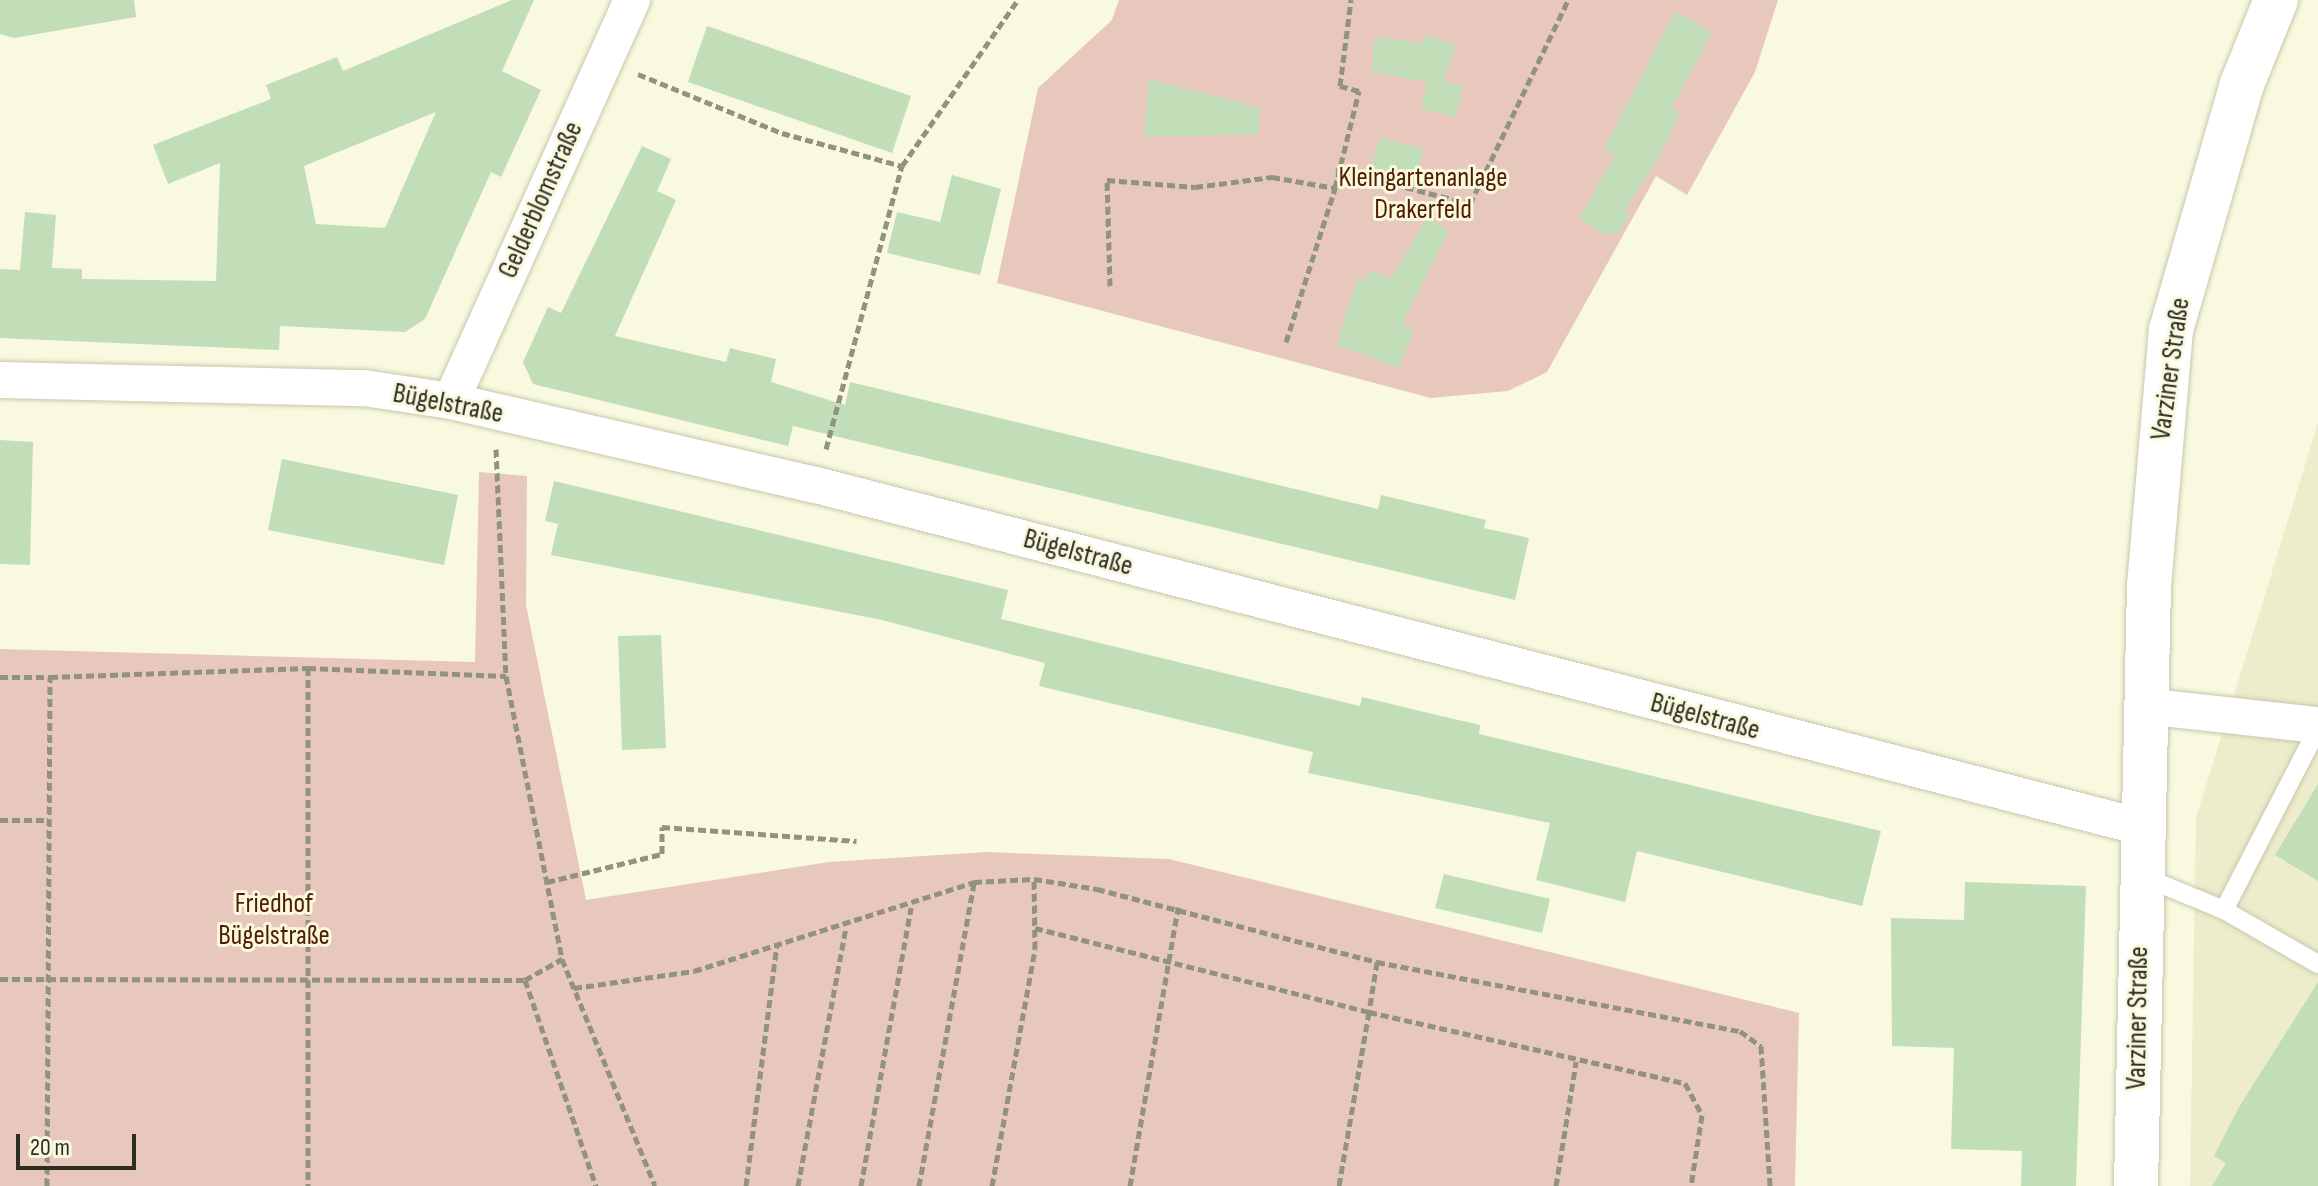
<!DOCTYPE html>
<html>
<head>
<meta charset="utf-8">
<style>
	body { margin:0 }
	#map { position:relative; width:2318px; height:1186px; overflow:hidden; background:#f9f9df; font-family:"Sofia Sans Condensed",sans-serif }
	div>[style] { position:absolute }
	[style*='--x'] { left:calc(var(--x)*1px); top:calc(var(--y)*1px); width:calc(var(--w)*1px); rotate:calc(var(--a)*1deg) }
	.built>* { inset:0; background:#ededcb }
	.green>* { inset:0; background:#e8c8bc }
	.building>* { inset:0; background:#c1deb8 }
	.path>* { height:5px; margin-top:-2.5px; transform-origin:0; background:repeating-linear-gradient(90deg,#929280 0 8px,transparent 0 12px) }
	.roads { filter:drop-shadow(0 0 2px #c7c7ae) drop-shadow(0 0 2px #c7c7ae) }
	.lane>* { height:18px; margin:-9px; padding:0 9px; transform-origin:9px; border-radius:9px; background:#fff }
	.street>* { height:36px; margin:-18px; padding:0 18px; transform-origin:18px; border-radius:18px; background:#fff }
	.secondary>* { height:44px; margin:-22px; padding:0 22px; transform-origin:22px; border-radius:22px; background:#fff }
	span { translate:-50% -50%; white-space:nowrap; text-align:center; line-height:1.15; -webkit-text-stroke:6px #f9f9df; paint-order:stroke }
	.park-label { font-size:28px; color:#521c01 }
	.street-label { font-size:28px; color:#2e2d24 }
	.scale { position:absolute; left:16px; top:1134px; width:120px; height:36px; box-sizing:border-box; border:4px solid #2e2d24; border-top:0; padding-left:10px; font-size:24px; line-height:28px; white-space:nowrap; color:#2e2d24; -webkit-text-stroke:6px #f9f9df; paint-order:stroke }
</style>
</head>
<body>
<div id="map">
	<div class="built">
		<i style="clip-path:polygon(2318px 423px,2318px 1186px,2190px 1186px,2196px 818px)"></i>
	</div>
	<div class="green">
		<i style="clip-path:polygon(1119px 0,1778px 0,1755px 72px,1687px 195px,1656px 176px,1547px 372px,1508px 391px,1431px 398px,997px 283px,1038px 88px,1112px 20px)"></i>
		<i style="clip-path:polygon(479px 472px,527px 476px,526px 605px,586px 900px,829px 862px,986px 852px,1169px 859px,1799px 1013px,1795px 1186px,0 1186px,0 649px,475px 662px)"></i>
	</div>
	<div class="building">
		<i style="clip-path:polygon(0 0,134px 0,136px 17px,14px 38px,0 34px)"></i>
		<i style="clip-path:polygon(evenodd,512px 0,534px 0,502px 71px,541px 90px,501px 177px,491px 172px,425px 319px,405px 332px,280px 326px,279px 350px,0 338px,0 269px,20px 270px,25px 212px,56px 215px,52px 268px,82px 269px,82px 279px,216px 281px,220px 163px,168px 184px,153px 145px,271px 99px,266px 85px,337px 57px,343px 71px,512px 0,436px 112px,385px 228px,316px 224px,304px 166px,436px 112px)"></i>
		<i style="clip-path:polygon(1675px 11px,1712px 32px,1672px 108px,1680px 113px,1658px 159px,1624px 211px,1630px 214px,1618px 234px,1605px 234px,1579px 219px,1615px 155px,1604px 149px)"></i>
		<i style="clip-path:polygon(707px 26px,911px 96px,892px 153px,688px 82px)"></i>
		<i style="clip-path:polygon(1426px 35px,1456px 46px,1443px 82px,1463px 86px,1456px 117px,1421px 109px,1427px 82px,1371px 72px,1375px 37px,1423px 43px)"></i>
		<i style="clip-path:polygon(1149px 79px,1261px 108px,1258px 134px,1144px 137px)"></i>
		<i style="clip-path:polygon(1380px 137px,1424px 149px,1415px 179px,1370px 172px)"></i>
		<i style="clip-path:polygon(642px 146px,671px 159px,657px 191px,676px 200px,615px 336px,726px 362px,730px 348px,776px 359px,771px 382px,845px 405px,850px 382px,1378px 509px,1381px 495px,1486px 520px,1484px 528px,1529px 538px,1515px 600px,793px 426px,788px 446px,533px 384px,523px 362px,548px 307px,561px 313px)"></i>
		<i style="clip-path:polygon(952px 175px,1001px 189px,980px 275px,887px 253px,897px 212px,940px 222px)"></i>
		<i style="clip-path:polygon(1427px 218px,1449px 230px,1402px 324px,1414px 329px,1399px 368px,1337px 345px,1357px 277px,1365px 280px,1370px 270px,1391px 279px)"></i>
		<i style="clip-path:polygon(0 440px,33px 442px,30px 565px,0 564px)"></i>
		<i style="clip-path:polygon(282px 459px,458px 495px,444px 565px,268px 530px)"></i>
		<i style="clip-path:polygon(554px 481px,1008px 590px,1001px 619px,1360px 706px,1362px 697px,1424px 712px,1480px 725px,1479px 734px,1881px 831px,1862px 906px,1637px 851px,1625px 902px,1536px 880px,1550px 823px,1308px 773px,1313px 752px,1039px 686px,1045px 663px,882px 620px,551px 555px,558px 524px,545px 521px)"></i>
		<i style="clip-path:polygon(661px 635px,666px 748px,622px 750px,618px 636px)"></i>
		<i style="clip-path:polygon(2318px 784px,2318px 881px,2275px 855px)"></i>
		<i style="clip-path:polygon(1444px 874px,1550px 899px,1542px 933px,1435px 908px)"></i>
		<i style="clip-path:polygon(1965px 882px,2086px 886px,2076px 1186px,2021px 1186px,2022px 1151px,1951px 1149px,1954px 1048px,1892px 1046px,1891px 918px,1964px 920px)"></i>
		<i style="clip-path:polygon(2318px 982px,2318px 1186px,2212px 1186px,2226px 1163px,2214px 1156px,2239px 1107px)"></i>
	</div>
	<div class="path">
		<i style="--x:638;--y:74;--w:156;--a:22.3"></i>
		<i style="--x:782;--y:133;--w:124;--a:15.4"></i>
		<i style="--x:1336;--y:169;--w:138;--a:14.6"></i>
		<i style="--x:1470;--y:204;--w:226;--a:-64.3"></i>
		<i style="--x:1110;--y:286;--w:106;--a:-91.6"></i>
		<i style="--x:1107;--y:180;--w:88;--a:4.5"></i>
		<i style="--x:1195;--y:187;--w:78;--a:-7.4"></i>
		<i style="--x:1272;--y:177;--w:64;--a:9.9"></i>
		<i style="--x:1335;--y:188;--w:100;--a:-76.1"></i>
		<i style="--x:1359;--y:91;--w:20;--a:-165"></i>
		<i style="--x:1340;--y:86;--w:87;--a:-82.7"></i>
		<i style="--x:1286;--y:342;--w:162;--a:-72.3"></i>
		<i style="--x:496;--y:449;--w:227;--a:87.5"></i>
		<i style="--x:506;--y:676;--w:288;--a:78.8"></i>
		<i style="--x:562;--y:959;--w:245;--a:67.7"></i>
		<i style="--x:826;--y:449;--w:293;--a:-75"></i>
		<i style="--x:902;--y:166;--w:203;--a:-55.1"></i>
		<i style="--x:308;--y:668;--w:518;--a:90"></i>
		<i style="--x:0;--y:677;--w:50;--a:0"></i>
		<i style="--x:0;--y:820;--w:46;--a:0"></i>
		<i style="--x:547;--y:882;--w:118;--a:-13.7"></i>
		<i style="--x:662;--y:854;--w:27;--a:-90"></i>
		<i style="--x:662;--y:827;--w:195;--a:4.1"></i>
		<i style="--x:1035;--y:928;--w:344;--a:14.1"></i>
		<i style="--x:1369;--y:1012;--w:177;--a:99.8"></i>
		<i style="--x:1377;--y:962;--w:51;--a:99.1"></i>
		<i style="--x:1369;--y:1012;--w:324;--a:12.7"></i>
		<i style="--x:1685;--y:1083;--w:36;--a:62"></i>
		<i style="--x:1702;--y:1115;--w:72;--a:98.8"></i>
		<i style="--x:0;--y:979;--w:525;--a:0.11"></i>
		<i style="--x:525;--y:980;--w:43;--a:-29.6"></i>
		<i style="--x:525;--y:980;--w:218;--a:71"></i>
		<i style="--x:574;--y:988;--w:121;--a:-8.1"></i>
		<i style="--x:694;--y:971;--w:294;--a:-17.6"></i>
		<i style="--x:974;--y:882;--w:60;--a:-2.9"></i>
		<i style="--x:1034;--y:879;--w:64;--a:9"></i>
		<i style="--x:1097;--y:889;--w:289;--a:14.6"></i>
		<i style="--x:1377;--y:962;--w:369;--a:10.8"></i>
		<i style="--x:1740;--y:1031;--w:26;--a:36"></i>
		<i style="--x:1761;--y:1046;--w:140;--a:86.3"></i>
		<i style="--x:47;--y:1186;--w:509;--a:-89.66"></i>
		<i style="--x:50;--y:677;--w:258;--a:-2"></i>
		<i style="--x:308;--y:668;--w:198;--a:2.3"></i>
		<i style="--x:746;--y:1186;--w:243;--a:-82.7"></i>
		<i style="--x:798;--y:1186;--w:262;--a:-79.5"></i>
		<i style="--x:861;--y:1186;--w:283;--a:-79.8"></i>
		<i style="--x:919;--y:1186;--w:308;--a:-79.7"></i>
		<i style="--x:992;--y:1186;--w:241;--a:-79.7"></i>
		<i style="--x:1035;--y:949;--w:70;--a:-90.8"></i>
		<i style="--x:1130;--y:1186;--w:283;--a:-80.2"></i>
		<i style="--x:1556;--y:1186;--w:126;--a:-80.8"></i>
	</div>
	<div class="roads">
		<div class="lane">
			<i style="--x:2144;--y:877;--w:87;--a:22.4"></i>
			<i style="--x:2224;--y:910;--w:205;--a:-62.7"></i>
			<i style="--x:2224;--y:910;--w:108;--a:29.9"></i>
		</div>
		<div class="street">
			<i style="--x:0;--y:380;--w:364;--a:1.3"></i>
			<i style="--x:364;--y:388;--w:88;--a:8.5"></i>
			<i style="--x:451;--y:401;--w:375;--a:13"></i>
			<i style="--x:816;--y:485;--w:1368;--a:14.47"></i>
			<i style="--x:451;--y:401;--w:440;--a:-65.7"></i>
			<i style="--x:2145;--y:706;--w:174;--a:6.3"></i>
		</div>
		<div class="secondary">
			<i style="--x:2136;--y:1186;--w:600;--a:-88.76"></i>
			<i style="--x:2149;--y:586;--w:257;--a:-85.1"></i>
			<i style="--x:2171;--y:330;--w:256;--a:-73.9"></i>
			<i style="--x:2242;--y:84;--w:91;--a:-68"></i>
		</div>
	</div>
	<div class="park-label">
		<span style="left:1423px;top:194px">Kleingartenanlage<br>Drakerfeld</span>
		<span style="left:274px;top:920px">Friedhof<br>Bügelstraße</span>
	</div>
	<div class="street-label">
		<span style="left:541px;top:200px;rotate:-66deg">Gelderblomstraße</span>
		<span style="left:2171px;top:369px;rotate:-82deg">Varziner Straße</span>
		<span style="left:448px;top:404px;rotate:11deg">Bügelstraße</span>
		<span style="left:1078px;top:553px;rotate:15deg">Bügelstraße</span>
		<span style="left:1705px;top:717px;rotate:15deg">Bügelstraße</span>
		<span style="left:2138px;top:1018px;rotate:-89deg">Varziner Straße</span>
	</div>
	<div class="scale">20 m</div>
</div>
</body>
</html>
